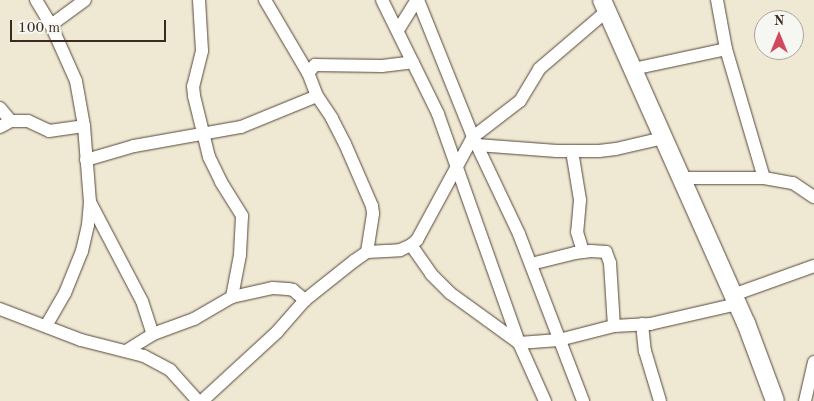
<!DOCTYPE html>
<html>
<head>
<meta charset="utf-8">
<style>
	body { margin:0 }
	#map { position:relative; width:814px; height:401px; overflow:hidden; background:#efe8d3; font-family:"Old Standard TT",serif }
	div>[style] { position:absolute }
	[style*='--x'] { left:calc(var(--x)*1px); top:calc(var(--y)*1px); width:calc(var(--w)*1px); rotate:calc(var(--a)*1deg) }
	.roads { filter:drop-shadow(0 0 1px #564639) drop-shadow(0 0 1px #564639) }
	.minor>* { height:12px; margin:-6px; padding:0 6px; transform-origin:6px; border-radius:6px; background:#fff }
	.secondary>* { height:18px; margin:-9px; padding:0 9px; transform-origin:9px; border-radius:9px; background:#fff }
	span { translate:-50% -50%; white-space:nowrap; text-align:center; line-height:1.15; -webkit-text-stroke:4px #f6f6f2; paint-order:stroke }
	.north { position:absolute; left:754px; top:10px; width:50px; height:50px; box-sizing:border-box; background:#f6f6f2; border:1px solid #aba49d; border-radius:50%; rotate:0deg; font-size:14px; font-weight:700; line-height:20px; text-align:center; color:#3b2a1e }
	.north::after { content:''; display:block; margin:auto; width:18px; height:22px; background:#d1495b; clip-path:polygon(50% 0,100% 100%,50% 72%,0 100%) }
	.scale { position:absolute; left:10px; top:20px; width:156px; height:22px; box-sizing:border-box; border:2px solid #3b2a1e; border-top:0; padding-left:6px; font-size:15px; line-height:18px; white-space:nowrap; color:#3b2a1e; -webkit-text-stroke:4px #f6f6f2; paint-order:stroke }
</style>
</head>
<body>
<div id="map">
	<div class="roads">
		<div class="minor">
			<i style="--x:36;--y:0;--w:29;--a:59"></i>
			<i style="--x:51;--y:25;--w:61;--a:65.9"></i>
			<i style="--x:76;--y:81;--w:46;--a:79.9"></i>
			<i style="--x:84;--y:126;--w:76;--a:85.5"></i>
			<i style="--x:90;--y:202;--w:23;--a:95"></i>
			<i style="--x:88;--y:225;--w:27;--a:103"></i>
			<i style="--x:82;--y:251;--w:45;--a:112"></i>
			<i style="--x:65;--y:293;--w:38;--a:120"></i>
			<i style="--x:199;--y:0;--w:51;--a:86.6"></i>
			<i style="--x:202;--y:51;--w:36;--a:104"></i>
			<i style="--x:193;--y:86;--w:10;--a:84"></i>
			<i style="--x:194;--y:96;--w:63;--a:76.2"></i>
			<i style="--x:209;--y:157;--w:28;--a:64"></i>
			<i style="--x:221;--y:182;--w:40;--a:58"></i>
			<i style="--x:242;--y:216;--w:39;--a:93"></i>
			<i style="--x:240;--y:255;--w:43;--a:100.8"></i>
			<i style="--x:265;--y:0;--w:85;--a:59.5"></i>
			<i style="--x:382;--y:0;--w:127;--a:63.8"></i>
			<i style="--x:438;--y:114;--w:243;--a:70.5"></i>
			<i style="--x:519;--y:343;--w:64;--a:65.9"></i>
			<i style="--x:418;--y:0;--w:148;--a:68.1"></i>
			<i style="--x:473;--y:137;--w:107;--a:64.6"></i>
			<i style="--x:519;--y:234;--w:179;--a:69"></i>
			<i style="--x:717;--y:0;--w:50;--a:79.6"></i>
			<i style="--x:726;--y:49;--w:134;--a:73.6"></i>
			<i style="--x:51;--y:25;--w:42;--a:-36.3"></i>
			<i style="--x:398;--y:30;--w:36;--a:-58"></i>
			<i style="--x:633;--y:69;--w:95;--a:-12.1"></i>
			<i style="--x:0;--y:108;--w:17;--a:50"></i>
			<i style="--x:0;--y:127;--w:13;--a:-29"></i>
			<i style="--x:11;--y:121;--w:17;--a:0"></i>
			<i style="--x:28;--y:121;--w:23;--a:25"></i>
			<i style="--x:49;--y:131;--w:35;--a:-8"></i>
			<i style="--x:477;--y:145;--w:80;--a:4.3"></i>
			<i style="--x:557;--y:151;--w:42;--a:0"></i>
			<i style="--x:599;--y:151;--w:17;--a:-7"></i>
			<i style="--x:616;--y:149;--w:48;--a:-13.2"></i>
			<i style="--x:572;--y:151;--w:50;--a:80.7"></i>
			<i style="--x:580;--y:200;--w:32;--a:95"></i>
			<i style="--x:577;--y:232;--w:21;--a:73"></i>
			<i style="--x:86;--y:160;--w:50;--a:-16.3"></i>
			<i style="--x:134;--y:146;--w:109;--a:-10.1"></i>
			<i style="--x:241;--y:127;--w:82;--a:-22.2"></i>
			<i style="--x:681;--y:178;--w:83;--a:0"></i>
			<i style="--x:764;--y:178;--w:29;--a:10"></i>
			<i style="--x:793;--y:183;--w:25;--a:34"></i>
			<i style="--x:90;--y:202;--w:112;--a:62.3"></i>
			<i style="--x:142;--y:301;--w:35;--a:72"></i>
			<i style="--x:411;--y:245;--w:35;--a:55"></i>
			<i style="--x:431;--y:274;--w:27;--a:45"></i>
			<i style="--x:450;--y:293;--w:85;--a:35.9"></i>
			<i style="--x:519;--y:343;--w:40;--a:-4.3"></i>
			<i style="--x:559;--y:340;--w:57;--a:-14.3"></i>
			<i style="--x:614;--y:326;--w:36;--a:-3"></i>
			<i style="--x:650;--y:324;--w:89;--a:-12.9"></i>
			<i style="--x:367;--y:252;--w:39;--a:-81"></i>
			<i style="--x:373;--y:213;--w:7;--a:-98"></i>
			<i style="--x:372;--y:206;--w:68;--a:-113.5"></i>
			<i style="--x:345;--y:144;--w:29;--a:-117"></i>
			<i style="--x:332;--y:118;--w:27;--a:-124"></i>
			<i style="--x:317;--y:96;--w:25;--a:-111"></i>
			<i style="--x:308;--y:73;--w:11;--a:-49"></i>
			<i style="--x:315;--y:65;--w:67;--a:0.9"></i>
			<i style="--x:382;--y:66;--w:31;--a:-7"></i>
			<i style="--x:531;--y:264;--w:45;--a:-14"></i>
			<i style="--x:575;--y:253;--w:16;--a:-7"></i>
			<i style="--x:591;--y:251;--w:15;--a:4"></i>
			<i style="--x:606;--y:252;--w:12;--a:70"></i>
			<i style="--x:610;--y:263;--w:63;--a:86.4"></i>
			<i style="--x:733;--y:295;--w:86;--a:-19.7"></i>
			<i style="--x:0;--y:309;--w:87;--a:20.9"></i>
			<i style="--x:81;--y:340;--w:65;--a:14.3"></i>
			<i style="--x:144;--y:356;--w:30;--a:28"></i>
			<i style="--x:170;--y:370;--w:42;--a:47.9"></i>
			<i style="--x:642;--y:324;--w:27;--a:84"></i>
			<i style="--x:645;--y:351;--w:52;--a:73.3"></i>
			<i style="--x:126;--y:351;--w:32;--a:-32"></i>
			<i style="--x:153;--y:334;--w:44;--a:-20.1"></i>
			<i style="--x:194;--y:319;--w:44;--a:-30.1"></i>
			<i style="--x:232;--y:297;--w:42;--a:-12.4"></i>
			<i style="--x:273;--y:288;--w:15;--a:4"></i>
			<i style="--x:288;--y:289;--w:5;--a:11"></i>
			<i style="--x:293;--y:290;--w:16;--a:40"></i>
			<i style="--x:202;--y:401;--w:102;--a:-42.6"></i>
			<i style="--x:277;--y:332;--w:43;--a:-48.8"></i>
			<i style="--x:305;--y:300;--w:63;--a:-38.5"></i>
			<i style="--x:354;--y:261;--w:16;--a:-35"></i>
			<i style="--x:367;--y:252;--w:33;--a:-3"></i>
			<i style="--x:400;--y:250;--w:12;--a:-24"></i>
			<i style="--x:411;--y:245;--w:8;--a:-40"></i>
			<i style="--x:417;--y:240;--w:117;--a:-61.5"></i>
			<i style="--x:473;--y:137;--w:59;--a:-37.5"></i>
			<i style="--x:520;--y:101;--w:37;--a:-59"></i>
			<i style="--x:539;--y:69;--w:89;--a:-40.5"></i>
			<i style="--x:805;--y:401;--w:40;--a:-77"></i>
		</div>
		<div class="secondary">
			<i style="--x:602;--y:0;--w:354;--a:66"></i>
			<i style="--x:746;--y:323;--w:83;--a:69.6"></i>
		</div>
	</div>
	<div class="north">N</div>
	<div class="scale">100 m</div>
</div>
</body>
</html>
